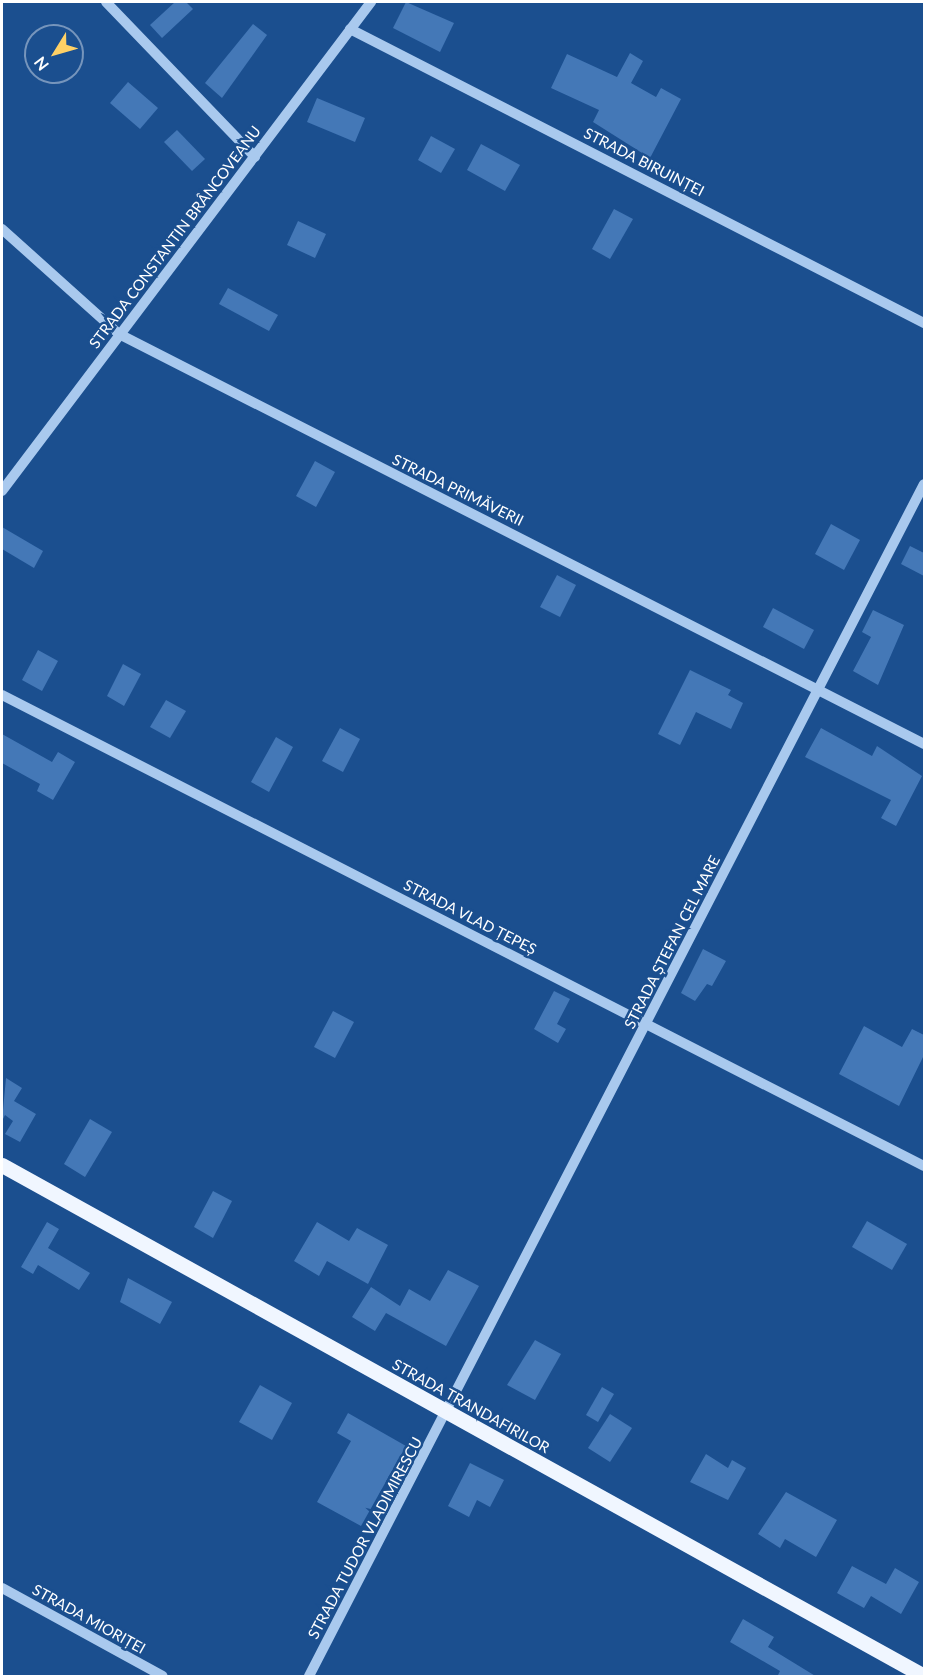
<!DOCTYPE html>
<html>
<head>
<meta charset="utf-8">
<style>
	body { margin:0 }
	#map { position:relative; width:926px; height:1678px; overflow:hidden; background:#1b4f8f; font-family:Lato,sans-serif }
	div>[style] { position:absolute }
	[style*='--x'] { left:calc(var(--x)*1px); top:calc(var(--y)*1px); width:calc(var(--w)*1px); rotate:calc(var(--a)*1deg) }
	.building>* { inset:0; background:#4478b7 }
	.minor>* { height:10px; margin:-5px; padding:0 5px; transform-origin:5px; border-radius:5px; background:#a9c9ee }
	.major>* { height:15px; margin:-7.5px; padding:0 7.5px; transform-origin:7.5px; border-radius:7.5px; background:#f0f6ff }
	span { translate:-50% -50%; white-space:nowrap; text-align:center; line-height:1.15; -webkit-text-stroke:5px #1b4f8f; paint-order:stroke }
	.street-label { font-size:15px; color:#fff }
	.frame { position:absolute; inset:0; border:3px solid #fff; pointer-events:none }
	.north { position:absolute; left:24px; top:24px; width:60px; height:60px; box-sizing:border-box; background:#1b4f8f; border:2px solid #7695bc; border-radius:50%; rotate:233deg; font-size:16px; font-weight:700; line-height:24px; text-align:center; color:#fff }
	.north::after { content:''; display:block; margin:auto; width:21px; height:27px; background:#ffd166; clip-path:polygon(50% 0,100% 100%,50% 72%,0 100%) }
</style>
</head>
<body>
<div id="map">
	<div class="building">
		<i style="clip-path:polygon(175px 2px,186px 2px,193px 9px,162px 38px,150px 25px)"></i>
		<i style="clip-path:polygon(406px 2px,454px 23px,440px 52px,393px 28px)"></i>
		<i style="clip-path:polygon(253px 24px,267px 35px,222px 98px,205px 83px)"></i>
		<i style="clip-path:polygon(630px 53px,643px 61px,631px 83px,656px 97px,661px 88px,681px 99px,650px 158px,593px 122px,599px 110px,551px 88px,567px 54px,617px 77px)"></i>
		<i style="clip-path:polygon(128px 82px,158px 108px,140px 129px,110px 103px)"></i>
		<i style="clip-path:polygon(317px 98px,365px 118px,355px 142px,307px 122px)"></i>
		<i style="clip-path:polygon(177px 130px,205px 159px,192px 171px,164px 142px)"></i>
		<i style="clip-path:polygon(431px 136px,455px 149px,441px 173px,418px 160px)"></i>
		<i style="clip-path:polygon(481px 144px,520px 165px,505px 191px,467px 170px)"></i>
		<i style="clip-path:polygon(614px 209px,633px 219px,610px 259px,592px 249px)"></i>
		<i style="clip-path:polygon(298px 221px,326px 234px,315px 258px,287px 245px)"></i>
		<i style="clip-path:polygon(228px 288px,278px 315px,269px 331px,219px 304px)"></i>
		<i style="clip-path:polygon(315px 461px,335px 472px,316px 507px,296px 496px)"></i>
		<i style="clip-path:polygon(831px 524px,860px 540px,844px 570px,815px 554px)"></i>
		<i style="clip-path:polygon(2px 527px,43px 551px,34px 568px,2px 549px)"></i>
		<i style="clip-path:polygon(910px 546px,924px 553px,924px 576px,901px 564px)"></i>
		<i style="clip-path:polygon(557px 575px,576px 585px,560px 617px,540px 607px)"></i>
		<i style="clip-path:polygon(773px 608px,814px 630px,804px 649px,763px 627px)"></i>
		<i style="clip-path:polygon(873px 610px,904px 625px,878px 685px,853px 671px,871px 637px,862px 632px)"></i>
		<i style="clip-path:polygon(38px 650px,58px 661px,42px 691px,22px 680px)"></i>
		<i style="clip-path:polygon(123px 664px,141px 674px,124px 706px,107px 696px)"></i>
		<i style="clip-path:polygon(690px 670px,731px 690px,728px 695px,743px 703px,731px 729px,696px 712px,680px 745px,658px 734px)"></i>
		<i style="clip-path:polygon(166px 700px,186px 711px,170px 738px,150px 727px)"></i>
		<i style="clip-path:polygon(340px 728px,360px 739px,343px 772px,322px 761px)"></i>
		<i style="clip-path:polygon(821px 728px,872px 756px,877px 746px,922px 776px,896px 826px,881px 818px,891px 800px,805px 757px)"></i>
		<i style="clip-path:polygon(2px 734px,52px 762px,58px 752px,75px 762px,53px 800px,37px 791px,40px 784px,2px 763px)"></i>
		<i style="clip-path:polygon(276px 737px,293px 747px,269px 792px,251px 782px)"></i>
		<i style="clip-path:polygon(703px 949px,726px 961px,712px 986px,707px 984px,695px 1001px,681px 993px)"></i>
		<i style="clip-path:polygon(554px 991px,570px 999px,557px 1024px,566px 1029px,558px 1043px,534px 1029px)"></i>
		<i style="clip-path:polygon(333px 1011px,354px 1022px,335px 1058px,314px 1047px)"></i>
		<i style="clip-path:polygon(864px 1026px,902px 1047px,912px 1029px,924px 1035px,924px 1055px,899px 1106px,839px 1074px)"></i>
		<i style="clip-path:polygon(6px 1078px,22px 1088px,14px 1101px,36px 1114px,20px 1142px,5px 1134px,13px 1121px,5px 1115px,2px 1121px)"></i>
		<i style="clip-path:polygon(90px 1119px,112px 1132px,85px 1177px,64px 1164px)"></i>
		<i style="clip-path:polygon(213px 1191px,232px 1201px,213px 1238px,194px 1227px)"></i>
		<i style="clip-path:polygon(867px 1221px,907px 1244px,892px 1270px,852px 1247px)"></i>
		<i style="clip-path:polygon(47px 1222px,59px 1229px,48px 1248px,90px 1273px,79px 1290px,38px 1265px,33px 1274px,21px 1267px)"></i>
		<i style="clip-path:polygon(317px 1222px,349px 1241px,357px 1228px,388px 1245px,368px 1284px,327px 1261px,319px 1276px,294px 1261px)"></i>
		<i style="clip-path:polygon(448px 1270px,479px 1286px,446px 1346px,386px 1313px,375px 1331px,352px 1317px,371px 1287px,400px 1306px,409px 1289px,430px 1301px)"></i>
		<i style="clip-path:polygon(128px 1278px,172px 1302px,160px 1324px,120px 1302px)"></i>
		<i style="clip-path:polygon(535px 1340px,561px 1354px,535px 1400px,507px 1385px)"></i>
		<i style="clip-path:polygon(260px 1385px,292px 1403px,272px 1440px,239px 1422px)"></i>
		<i style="clip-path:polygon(602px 1387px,614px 1394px,598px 1422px,586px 1415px)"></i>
		<i style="clip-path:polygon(348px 1413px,406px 1446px,361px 1526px,317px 1502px,351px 1441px,337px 1433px)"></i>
		<i style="clip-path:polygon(610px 1414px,632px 1428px,610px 1462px,588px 1448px)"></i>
		<i style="clip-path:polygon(706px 1454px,728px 1468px,732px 1460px,746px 1468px,728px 1500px,690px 1482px)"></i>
		<i style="clip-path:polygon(470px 1463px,504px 1480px,490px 1507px,477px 1500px,469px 1517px,448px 1506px)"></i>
		<i style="clip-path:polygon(786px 1492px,837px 1520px,816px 1557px,785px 1539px,780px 1548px,758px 1534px)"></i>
		<i style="clip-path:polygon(852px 1566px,886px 1584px,895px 1568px,919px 1582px,901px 1614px,871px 1596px,864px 1608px,837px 1593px)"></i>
		<i style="clip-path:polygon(743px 1619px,774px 1637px,768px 1647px,817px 1677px,777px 1677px,780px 1671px,730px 1642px)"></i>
	</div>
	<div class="minor">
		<i style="--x:106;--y:2;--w:215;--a:46.1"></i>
		<i style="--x:350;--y:29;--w:645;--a:27.12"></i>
		<i style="--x:2;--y:229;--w:157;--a:41.9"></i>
		<i style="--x:119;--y:334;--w:903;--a:26.99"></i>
		<i style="--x:2;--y:491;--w:613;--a:-52.96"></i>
		<i style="--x:2;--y:695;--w:1035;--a:27.06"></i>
		<i style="--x:2;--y:1588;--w:183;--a:28.7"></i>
		<i style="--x:309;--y:1676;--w:1341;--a:-62.71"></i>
	</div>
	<div class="major">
		<i style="--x:2;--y:1165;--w:1054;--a:29"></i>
	</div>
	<div class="street-label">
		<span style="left:644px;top:162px;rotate:27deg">STRADA BIRUINȚEI</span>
		<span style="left:175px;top:237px;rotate:-53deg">STRADA CONSTANTIN BRÂNCOVEANU</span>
		<span style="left:458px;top:490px;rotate:26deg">STRADA PRIMĂVERII</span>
		<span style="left:470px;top:917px;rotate:27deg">STRADA VLAD ȚEPEȘ</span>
		<span style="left:672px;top:942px;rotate:-63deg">STRADA ȘTEFAN CEL MARE</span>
		<span style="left:471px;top:1406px;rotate:29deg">STRADA TRANDAFIRILOR</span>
		<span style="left:365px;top:1538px;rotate:-62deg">STRADA TUDOR VLADIMIRESCU</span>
		<span style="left:89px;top:1619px;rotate:29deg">STRADA MIORIȚEI</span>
	</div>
	<div class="frame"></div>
	<div class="north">N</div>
</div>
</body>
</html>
